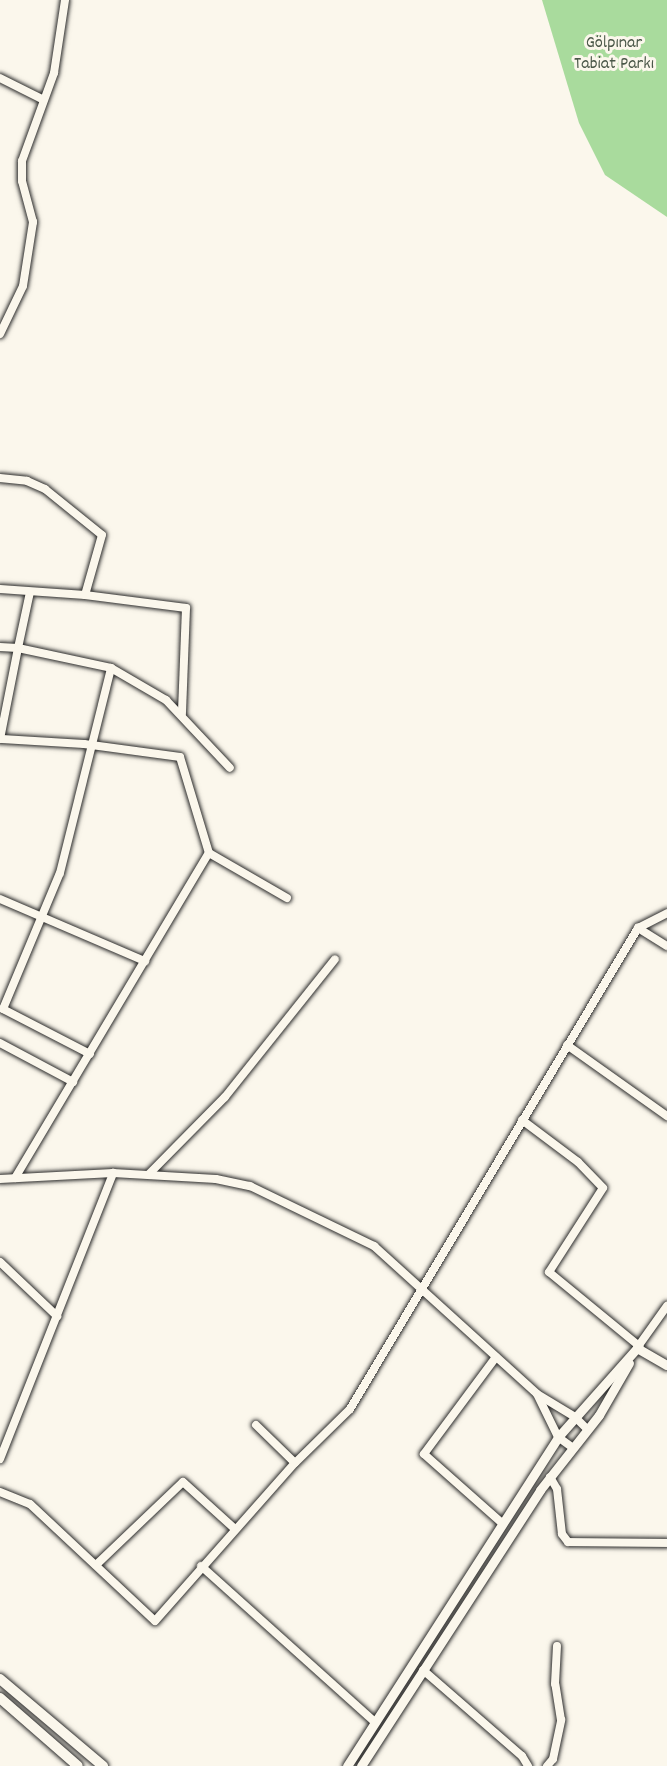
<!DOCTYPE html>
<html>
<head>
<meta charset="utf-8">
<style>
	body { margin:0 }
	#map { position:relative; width:667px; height:1766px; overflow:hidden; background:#fbf7ec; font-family:Dekko,sans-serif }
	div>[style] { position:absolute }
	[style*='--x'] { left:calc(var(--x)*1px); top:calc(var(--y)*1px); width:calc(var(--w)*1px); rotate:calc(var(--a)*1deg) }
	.green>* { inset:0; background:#a9db9d }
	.roads { filter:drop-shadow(0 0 2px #2b2b2b) drop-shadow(0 0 2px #2b2b2b) }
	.minor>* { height:8px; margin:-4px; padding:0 4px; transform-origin:4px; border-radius:4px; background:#fbf7ec }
	.tertiary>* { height:9px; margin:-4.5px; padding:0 4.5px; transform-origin:4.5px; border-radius:4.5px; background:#fbf7ec }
	.secondary>* { height:10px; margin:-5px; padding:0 5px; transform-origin:5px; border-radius:5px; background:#fbf7ec }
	span { translate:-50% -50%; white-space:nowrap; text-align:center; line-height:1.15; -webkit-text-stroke:6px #fbf7ec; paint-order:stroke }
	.park-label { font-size:18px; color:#4a5748 }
</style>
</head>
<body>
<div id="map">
	<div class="green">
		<i style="clip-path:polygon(542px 0,667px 0,667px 217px,605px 175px,579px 123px)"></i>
	</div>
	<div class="roads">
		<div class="minor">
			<i style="--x:0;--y:78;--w:47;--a:26.6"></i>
			<i style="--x:0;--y:334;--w:53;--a:-64.4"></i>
			<i style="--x:23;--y:286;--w:65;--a:-81.1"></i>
			<i style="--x:33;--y:222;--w:42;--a:-105"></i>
			<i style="--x:22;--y:181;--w:20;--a:-90"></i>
			<i style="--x:22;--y:161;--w:94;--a:-70"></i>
			<i style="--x:54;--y:73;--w:74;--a:-81.4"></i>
			<i style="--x:0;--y:478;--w:27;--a:6"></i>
			<i style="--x:27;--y:481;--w:20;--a:24"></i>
			<i style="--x:45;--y:489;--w:73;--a:38.9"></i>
			<i style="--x:102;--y:535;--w:62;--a:105.8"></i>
			<i style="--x:85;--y:595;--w:85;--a:-176"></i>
			<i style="--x:85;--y:595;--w:102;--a:7.3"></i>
			<i style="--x:186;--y:608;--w:106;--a:92.2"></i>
			<i style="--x:0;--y:647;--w:18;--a:3"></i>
			<i style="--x:18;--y:648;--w:57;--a:-77.9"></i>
			<i style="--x:0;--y:739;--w:93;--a:-78.8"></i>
			<i style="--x:18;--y:648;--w:95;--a:12.1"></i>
			<i style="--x:111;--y:668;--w:64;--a:30.2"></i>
			<i style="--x:166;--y:700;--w:93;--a:46.7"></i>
			<i style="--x:2;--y:739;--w:82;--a:3.5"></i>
			<i style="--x:84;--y:744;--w:97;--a:7.7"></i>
			<i style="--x:180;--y:757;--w:100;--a:73.2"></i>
			<i style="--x:209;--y:853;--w:90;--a:30"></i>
			<i style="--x:0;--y:899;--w:158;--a:23.2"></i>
			<i style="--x:638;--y:928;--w:34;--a:32"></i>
			<i style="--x:0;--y:1043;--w:83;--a:28.1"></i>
			<i style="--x:567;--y:1045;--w:123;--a:35.4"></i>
			<i style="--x:90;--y:1054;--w:98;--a:-152.7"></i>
			<i style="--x:3;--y:1009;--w:147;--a:-67.3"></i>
			<i style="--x:60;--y:873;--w:211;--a:-76"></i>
			<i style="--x:522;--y:1120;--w:70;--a:36.9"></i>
			<i style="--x:578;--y:1162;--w:36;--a:46"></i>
			<i style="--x:603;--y:1188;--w:100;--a:122.7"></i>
			<i style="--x:549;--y:1272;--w:117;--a:39.4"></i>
			<i style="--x:149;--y:1174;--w:108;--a:-45.4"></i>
			<i style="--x:225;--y:1097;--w:176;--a:-51.4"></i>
			<i style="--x:15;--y:1178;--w:378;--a:-59.2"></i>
			<i style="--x:0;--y:1179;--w:113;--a:-3"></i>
			<i style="--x:113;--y:1173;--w:103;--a:3.3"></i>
			<i style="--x:216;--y:1179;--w:35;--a:12"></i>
			<i style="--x:250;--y:1186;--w:138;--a:25.8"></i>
			<i style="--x:374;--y:1246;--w:220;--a:42.2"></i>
			<i style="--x:537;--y:1394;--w:44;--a:31.2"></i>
			<i style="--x:575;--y:1417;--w:17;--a:45"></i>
			<i style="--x:0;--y:1262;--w:79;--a:43.5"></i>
			<i style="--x:637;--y:1348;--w:52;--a:-54.5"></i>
			<i style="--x:496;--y:1357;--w:121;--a:126.6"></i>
			<i style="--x:424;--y:1454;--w:104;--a:41.5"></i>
			<i style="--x:538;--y:1396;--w:46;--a:64"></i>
			<i style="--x:558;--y:1437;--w:17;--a:36"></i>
			<i style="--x:256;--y:1425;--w:54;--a:44.3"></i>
			<i style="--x:295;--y:1463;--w:77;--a:-44.5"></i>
			<i style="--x:350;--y:1409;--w:561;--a:-59.09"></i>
			<i style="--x:638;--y:928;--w:33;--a:-27"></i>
			<i style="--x:0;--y:1459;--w:308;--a:-68.4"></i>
			<i style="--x:550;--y:1477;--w:14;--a:60"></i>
			<i style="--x:557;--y:1489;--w:45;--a:83.7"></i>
			<i style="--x:562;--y:1534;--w:10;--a:53"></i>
			<i style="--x:568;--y:1542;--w:99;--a:0.6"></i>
			<i style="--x:0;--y:1492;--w:32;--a:22"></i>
			<i style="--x:30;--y:1504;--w:171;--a:43.1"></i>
			<i style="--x:155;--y:1621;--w:211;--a:-48.5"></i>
			<i style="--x:96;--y:1565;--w:120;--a:-43.7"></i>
			<i style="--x:183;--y:1482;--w:70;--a:42.1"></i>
			<i style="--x:201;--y:1566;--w:234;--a:41.9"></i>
			<i style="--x:423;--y:1670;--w:131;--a:41"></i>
			<i style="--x:522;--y:1756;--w:12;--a:59"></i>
			<i style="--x:547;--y:1766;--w:9;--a:-49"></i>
			<i style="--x:553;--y:1759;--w:40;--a:-78"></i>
			<i style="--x:561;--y:1720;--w:36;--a:-99"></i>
			<i style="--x:555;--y:1684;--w:38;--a:-87"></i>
		</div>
		<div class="tertiary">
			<i style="--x:637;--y:1348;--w:34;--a:30"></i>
			<i style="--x:347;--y:1766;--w:391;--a:-57.3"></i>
			<i style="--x:558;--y:1437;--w:119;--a:-48.4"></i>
			<i style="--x:361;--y:1766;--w:329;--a:-57"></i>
			<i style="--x:540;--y:1490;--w:95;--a:-51.8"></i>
			<i style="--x:599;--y:1415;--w:60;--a:-60"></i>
		</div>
		<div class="secondary">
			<i style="--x:0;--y:1679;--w:135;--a:40.2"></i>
			<i style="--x:0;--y:1698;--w:103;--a:41.1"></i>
		</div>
	</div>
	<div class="park-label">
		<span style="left:614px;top:55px">Gölpınar<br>Tabiat Parkı</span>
	</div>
</div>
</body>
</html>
